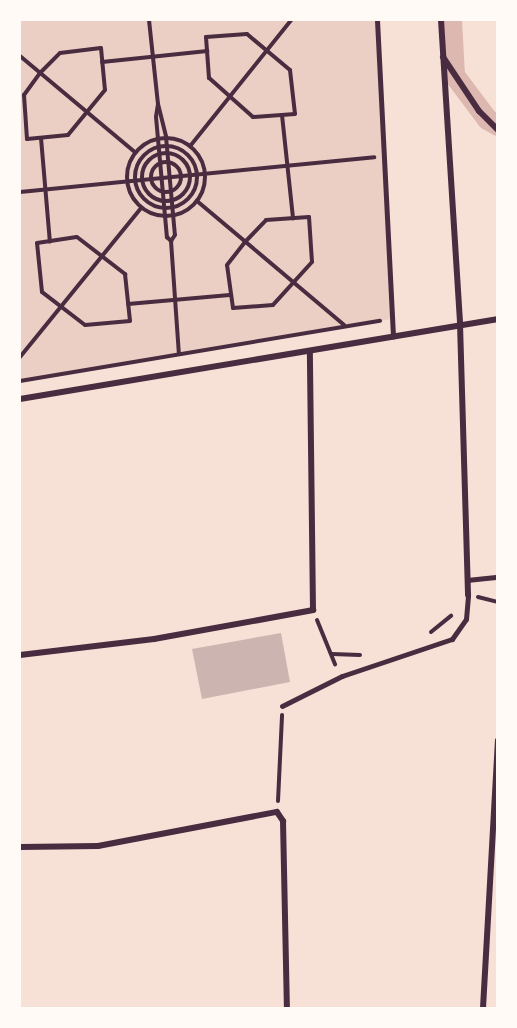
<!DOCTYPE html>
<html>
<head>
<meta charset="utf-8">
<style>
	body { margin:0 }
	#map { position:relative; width:517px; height:1028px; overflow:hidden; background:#f7e1d7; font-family:"Source Sans 3",sans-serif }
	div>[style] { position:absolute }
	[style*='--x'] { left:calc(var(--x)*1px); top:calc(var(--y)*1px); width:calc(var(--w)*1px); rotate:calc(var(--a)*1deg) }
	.green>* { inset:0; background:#ebcfc5 }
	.canal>* { height:21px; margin:-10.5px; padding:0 10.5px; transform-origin:10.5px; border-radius:10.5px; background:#dcb8b0 }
	.building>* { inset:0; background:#ccb4b1 }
	.path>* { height:4px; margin:-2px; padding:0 2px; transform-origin:2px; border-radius:2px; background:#4a2c40 }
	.path>.ring { margin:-2px; padding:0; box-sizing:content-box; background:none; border:4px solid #4a2c40; border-radius:50% }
	.service>* { height:4.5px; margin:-2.25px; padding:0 2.25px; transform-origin:2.25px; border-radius:2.25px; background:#4a2c40 }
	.pedestrian>* { height:5px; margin:-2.5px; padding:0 2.5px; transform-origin:2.5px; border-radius:2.5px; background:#4a2c40 }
	.minor>* { height:6px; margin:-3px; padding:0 3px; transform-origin:3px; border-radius:3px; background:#4a2c40 }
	span { translate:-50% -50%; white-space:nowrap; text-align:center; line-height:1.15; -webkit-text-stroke:6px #fffaf5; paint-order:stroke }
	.frame { position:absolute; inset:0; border:21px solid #fffaf5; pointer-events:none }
</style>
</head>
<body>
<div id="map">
	<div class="green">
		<i style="clip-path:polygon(20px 20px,377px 20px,392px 319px,20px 381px)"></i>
	</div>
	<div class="canal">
		<i style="--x:451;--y:20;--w:55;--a:86.9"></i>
		<i style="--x:454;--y:75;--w:55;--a:53.1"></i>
		<i style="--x:487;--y:119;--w:13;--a:29"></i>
	</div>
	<div class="building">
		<i style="clip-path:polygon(281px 633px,290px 682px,202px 699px,192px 649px)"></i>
	</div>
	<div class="path">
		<i style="--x:149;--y:20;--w:84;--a:83.9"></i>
		<i style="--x:158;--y:104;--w:34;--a:76"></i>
		<i style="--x:166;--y:137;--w:98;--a:84.8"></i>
		<i style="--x:175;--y:235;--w:7;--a:124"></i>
		<i style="--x:247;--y:34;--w:56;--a:39.9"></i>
		<i style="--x:290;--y:70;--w:44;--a:83.5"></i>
		<i style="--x:295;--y:114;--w:42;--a:175.9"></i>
		<i style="--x:253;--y:117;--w:59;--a:-138.4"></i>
		<i style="--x:209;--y:78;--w:41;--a:-94.2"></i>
		<i style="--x:206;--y:37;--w:41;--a:-4.2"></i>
		<i style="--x:101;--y:48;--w:42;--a:84.6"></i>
		<i style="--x:105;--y:90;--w:58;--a:129.4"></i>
		<i style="--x:68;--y:135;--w:41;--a:174.4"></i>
		<i style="--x:27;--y:139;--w:44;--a:-93.9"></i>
		<i style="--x:24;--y:95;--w:27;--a:-54"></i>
		<i style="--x:40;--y:73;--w:28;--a:-45"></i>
		<i style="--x:60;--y:53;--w:41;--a:-7"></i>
		<i style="--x:20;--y:56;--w:150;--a:39.9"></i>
		<i style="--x:102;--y:62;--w:106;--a:-6"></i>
		<i style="--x:158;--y:104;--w:13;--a:99"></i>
		<i style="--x:156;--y:117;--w:121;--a:84.8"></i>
		<i style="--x:167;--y:237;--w:6;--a:45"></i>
		<i style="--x:171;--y:241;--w:113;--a:86"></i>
		<i style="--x:282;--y:115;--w:104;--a:83.9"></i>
		<i class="ring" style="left:127px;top:138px;width:74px;height:74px"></i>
		<i style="--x:41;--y:138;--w:104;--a:85.1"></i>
		<i style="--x:191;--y:145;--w:160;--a:-51.3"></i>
		<i class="ring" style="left:135px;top:146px;width:58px;height:58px"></i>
		<i class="ring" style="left:142px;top:153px;width:44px;height:44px"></i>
		<i class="ring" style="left:151px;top:162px;width:26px;height:26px"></i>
		<i style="--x:20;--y:192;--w:356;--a:-5.6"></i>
		<i style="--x:197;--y:201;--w:192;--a:40.1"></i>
		<i style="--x:309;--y:217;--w:45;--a:86.2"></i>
		<i style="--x:312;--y:262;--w:58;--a:132.2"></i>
		<i style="--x:273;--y:305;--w:40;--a:175.7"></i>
		<i style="--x:233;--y:308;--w:43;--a:-97.9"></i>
		<i style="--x:227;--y:265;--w:29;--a:-52"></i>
		<i style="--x:245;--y:242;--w:30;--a:-46"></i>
		<i style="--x:266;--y:220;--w:43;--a:-4"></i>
		<i style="--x:77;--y:237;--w:61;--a:37.6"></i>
		<i style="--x:125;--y:274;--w:47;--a:83.9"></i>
		<i style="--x:130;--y:321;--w:45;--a:174.9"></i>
		<i style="--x:85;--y:325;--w:54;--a:-142.5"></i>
		<i style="--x:42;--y:292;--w:49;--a:-95.8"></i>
		<i style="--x:37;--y:243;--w:40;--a:-8.5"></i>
		<i style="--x:128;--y:304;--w:102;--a:-5"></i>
		<i style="--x:20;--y:357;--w:192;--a:-50.9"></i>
		<i style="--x:20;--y:381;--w:365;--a:-9.5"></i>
		<i style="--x:478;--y:597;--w:21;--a:14"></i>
		<i style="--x:317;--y:620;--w:48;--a:67.8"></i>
		<i style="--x:431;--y:632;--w:26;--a:-39"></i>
		<i style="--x:498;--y:637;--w:55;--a:90"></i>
		<i style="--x:332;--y:654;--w:28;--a:2"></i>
		<i style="--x:278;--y:801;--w:86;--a:-87.3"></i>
	</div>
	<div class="service">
		<i style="--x:467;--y:580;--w:31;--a:-6"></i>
	</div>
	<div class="pedestrian">
		<i style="--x:377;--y:20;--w:317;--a:87.1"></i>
		<i style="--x:282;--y:706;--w:67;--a:-26.6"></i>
		<i style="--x:342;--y:676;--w:116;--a:-18.6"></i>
		<i style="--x:452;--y:639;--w:24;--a:-55"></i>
		<i style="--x:466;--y:619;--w:24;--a:-85"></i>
	</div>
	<div class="minor">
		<i style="--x:441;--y:20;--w:305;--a:86.4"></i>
		<i style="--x:460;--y:324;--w:271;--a:88.3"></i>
		<i style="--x:443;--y:57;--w:65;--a:56.3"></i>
		<i style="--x:479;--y:111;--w:27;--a:45"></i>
		<i style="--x:20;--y:399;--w:485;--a:-9.5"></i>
		<i style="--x:20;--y:655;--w:135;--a:-6.8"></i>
		<i style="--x:154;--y:639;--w:162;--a:-10.3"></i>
		<i style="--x:313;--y:610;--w:259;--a:-90.7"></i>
		<i style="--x:20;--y:847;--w:78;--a:-0.7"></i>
		<i style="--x:98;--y:846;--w:182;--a:-10.8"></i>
		<i style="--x:277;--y:812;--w:11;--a:56"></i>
		<i style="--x:283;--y:821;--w:187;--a:88.8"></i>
		<i style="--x:483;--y:1008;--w:268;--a:-86.8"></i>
	</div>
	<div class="frame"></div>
</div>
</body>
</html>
